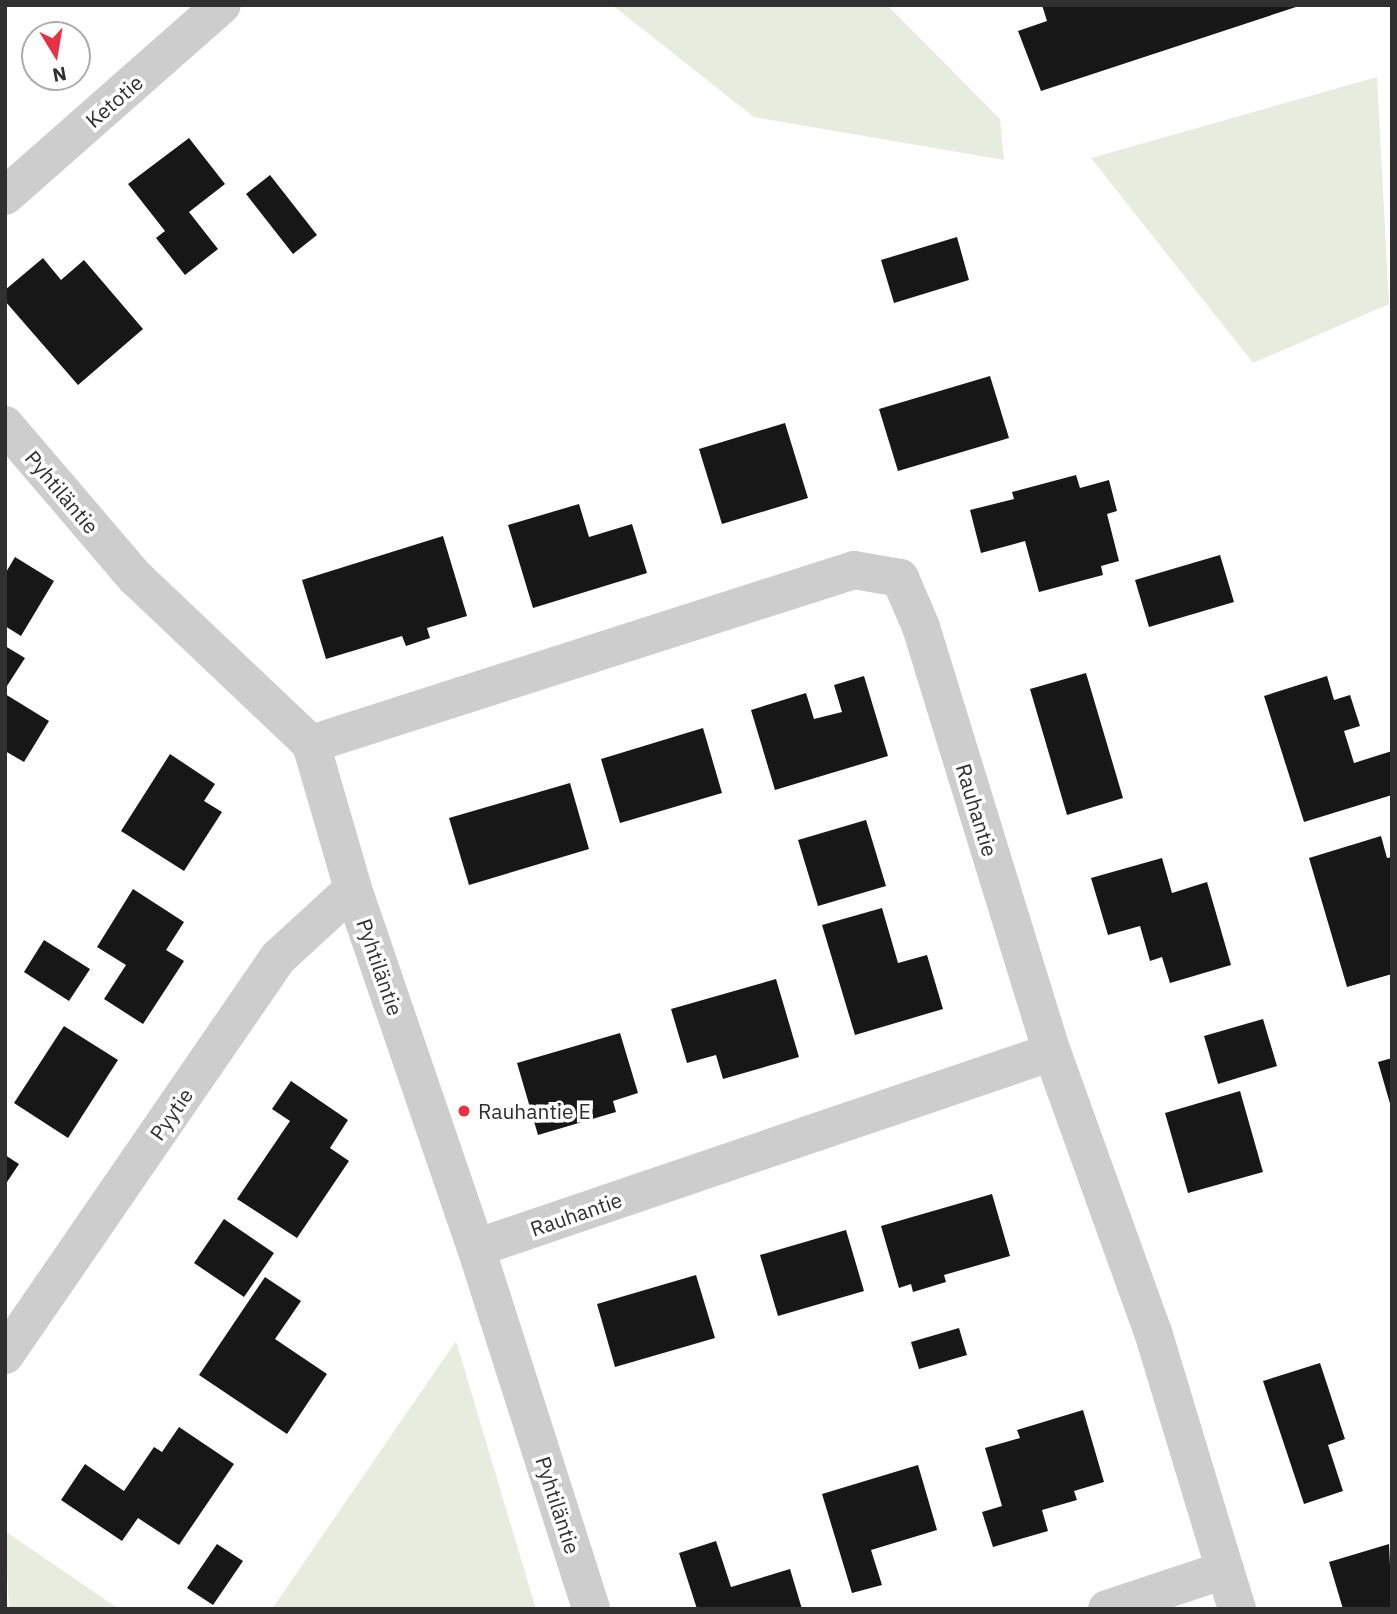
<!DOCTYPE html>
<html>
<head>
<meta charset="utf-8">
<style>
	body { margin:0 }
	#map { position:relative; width:1397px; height:1614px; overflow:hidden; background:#fff; font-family:"IBM Plex Sans",sans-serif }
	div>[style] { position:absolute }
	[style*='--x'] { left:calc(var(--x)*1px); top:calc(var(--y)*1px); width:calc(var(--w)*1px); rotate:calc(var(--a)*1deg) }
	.green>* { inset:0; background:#e6edde }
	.building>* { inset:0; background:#171717 }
	.minor>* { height:38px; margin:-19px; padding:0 19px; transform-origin:19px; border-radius:19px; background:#cdcdcd }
	.dots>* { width:19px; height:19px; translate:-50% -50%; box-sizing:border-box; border:4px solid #fff; border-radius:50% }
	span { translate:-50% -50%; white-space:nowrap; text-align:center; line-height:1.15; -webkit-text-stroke:7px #fff; paint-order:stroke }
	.street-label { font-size:21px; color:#303030 }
	.poi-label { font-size:21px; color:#303030 }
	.left { translate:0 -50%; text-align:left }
	.frame { position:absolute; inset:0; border:7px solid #303030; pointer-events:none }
	.north { position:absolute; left:21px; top:21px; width:70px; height:70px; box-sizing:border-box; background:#fff; border:2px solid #acacac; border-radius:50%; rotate:169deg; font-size:19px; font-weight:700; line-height:28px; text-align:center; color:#303030 }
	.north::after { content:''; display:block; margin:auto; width:24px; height:32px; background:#e83143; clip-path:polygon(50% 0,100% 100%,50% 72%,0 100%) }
</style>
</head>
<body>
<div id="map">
	<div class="green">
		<i style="clip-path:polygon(612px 5px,887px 5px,1000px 119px,1004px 160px,754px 117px)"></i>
		<i style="clip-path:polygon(1377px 77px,1389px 304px,1253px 363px,1091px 158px)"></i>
		<i style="clip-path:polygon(456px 1341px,536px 1609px,272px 1609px)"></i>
		<i style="clip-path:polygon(5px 1531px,119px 1609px,9px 1609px)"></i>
	</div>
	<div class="building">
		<i style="clip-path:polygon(1042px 5px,1299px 5px,1299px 6px,1041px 91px,1018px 31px,1047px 21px)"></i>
		<i style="clip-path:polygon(189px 138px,225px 184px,189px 212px,218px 249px,185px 275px,156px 238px,165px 231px,128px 184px)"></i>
		<i style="clip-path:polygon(270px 175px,317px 235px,293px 254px,246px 194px)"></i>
		<i style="clip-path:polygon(957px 237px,969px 280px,894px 303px,881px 260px)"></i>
		<i style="clip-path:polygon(43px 258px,61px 280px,84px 260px,143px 329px,78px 385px,5px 301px,5px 290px)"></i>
		<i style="clip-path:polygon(990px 376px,1009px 438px,898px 471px,879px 409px)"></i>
		<i style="clip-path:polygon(785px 423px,808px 498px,722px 524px,699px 449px)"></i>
		<i style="clip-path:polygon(1076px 475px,1080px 488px,1109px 480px,1117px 511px,1107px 514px,1119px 561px,1101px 566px,1103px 575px,1039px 592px,1025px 541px,981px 553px,970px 510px,1014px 499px,1012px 492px)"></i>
		<i style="clip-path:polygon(579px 504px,589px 537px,632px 524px,647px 573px,533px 608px,508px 525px)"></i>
		<i style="clip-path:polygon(443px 536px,467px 616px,427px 628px,430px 638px,406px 646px,402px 636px,326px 659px,302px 580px)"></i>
		<i style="clip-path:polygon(1220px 555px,1234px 602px,1149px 627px,1135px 580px)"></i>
		<i style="clip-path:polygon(15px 557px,54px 581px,21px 636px,5px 626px,5px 574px)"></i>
		<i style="clip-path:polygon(5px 646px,25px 658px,5px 689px)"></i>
		<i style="clip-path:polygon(1086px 673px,1123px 798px,1067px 815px,1030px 689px)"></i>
		<i style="clip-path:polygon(864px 676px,888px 756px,775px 790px,751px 710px,806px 693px,814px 719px,842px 712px,834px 685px)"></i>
		<i style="clip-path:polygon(1327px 676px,1334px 700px,1350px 695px,1360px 726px,1344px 731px,1354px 763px,1392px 751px,1392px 795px,1304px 822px,1264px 696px)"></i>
		<i style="clip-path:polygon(5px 694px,49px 721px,24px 762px,5px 751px)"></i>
		<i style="clip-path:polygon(703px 728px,722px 793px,620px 823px,601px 759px)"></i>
		<i style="clip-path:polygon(170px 754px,215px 784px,204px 801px,222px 812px,184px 871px,121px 831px)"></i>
		<i style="clip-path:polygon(570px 783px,589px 849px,469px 885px,449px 818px)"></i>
		<i style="clip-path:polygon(866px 820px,886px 886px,818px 906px,798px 840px)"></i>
		<i style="clip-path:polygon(1381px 836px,1387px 858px,1392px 857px,1392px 974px,1347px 987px,1309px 858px)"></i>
		<i style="clip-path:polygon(1162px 858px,1172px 893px,1207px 882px,1231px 965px,1170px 983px,1162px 957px,1150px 961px,1140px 926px,1108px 935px,1091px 878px)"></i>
		<i style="clip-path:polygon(133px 889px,184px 922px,166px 950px,184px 961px,143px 1024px,104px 999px,126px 965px,97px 947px)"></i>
		<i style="clip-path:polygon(882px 908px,898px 963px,927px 955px,943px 1009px,855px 1035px,822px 925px)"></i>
		<i style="clip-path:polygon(44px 940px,90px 969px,69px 1001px,24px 972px)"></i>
		<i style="clip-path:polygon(776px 979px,799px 1057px,723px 1079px,716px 1055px,687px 1063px,671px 1009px)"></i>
		<i style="clip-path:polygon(1263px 1019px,1277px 1066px,1218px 1084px,1204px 1036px)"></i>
		<i style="clip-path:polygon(64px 1026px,118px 1060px,68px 1138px,14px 1103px)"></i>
		<i style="clip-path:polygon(620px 1033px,638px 1093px,613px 1101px,616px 1112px,538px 1135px,517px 1063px)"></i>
		<i style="clip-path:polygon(1392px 1058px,1392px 1107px,1391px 1107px,1378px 1062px)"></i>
		<i style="clip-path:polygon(291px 1081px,348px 1120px,330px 1148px,349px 1161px,297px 1238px,237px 1199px,290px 1121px,272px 1109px)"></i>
		<i style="clip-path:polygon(1240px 1091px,1263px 1172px,1188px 1193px,1165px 1113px)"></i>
		<i style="clip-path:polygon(5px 1155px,19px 1164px,5px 1185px)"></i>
		<i style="clip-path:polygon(992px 1194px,1010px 1256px,944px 1275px,946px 1282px,913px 1292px,911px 1284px,899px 1288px,881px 1226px)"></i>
		<i style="clip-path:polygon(224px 1219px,274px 1253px,244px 1297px,194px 1263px)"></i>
		<i style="clip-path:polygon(846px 1230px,864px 1291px,778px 1316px,760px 1255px)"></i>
		<i style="clip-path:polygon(696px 1275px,715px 1338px,615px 1367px,597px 1304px)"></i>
		<i style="clip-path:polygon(265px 1277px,301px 1301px,275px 1339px,327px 1374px,287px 1434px,199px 1375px)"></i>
		<i style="clip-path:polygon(959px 1328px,967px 1355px,919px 1369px,911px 1342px)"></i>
		<i style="clip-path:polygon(1320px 1363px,1345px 1439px,1328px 1445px,1343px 1491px,1304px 1504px,1263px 1381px)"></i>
		<i style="clip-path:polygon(1083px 1410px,1104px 1482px,1074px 1491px,1077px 1500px,1042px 1510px,1048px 1531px,993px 1547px,982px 1512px,1002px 1506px,985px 1448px,1020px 1438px,1017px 1430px)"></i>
		<i style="clip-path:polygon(179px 1427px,234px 1464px,179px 1545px,138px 1518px,122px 1541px,61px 1500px,85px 1464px,124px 1491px,154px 1447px,162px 1452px)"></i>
		<i style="clip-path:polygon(918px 1465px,937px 1530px,871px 1550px,882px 1585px,852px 1593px,822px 1494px)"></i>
		<i style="clip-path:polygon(716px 1541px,731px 1587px,790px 1569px,802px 1609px,697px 1609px,679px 1553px)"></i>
		<i style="clip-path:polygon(217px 1544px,243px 1561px,213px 1605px,187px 1588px)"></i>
		<i style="clip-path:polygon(1389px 1544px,1392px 1609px,1343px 1609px,1329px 1562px)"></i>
	</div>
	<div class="minor">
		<i style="--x:5;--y:196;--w:289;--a:-41.4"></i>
		<i style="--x:5;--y:425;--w:200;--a:49.5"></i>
		<i style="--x:135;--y:577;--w:243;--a:43.5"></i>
		<i style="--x:311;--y:744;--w:151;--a:73.8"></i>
		<i style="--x:353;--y:889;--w:379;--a:71.1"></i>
		<i style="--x:476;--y:1248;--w:379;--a:72.3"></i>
		<i style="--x:311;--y:744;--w:570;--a:-17.77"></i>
		<i style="--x:854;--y:570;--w:47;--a:9.9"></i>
		<i style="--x:900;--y:578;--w:53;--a:66.8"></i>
		<i style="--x:921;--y:627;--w:445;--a:72.9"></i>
		<i style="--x:1052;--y:1052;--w:608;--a:161.21"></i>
		<i style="--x:1052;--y:1052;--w:298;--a:70.2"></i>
		<i style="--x:1153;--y:1332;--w:249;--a:73.2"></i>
		<i style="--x:5;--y:1355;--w:483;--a:-55.5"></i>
		<i style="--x:279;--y:957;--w:100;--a:-42.6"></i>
		<i style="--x:1107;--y:1609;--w:124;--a:-18.3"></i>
		<i style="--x:1225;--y:1570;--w:41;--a:72.9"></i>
	</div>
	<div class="dots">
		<i style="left:464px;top:1111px;background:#e83143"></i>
	</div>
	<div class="street-label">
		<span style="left:114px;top:101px;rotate:-41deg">Ketotie</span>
		<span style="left:62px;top:492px;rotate:50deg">Pyhtiläntie</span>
		<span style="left:977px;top:810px;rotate:73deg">Rauhantie</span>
		<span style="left:380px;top:967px;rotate:71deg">Pyhtiläntie</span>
		<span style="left:171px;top:1114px;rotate:-55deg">Pyytie</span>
		<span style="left:576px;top:1214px;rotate:-19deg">Rauhantie</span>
		<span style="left:558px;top:1505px;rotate:72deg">Pyhtiläntie</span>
	</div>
	<div class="poi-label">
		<span class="left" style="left:478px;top:1111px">Rauhantie E</span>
	</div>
	<div class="frame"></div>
	<div class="north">N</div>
</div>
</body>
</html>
